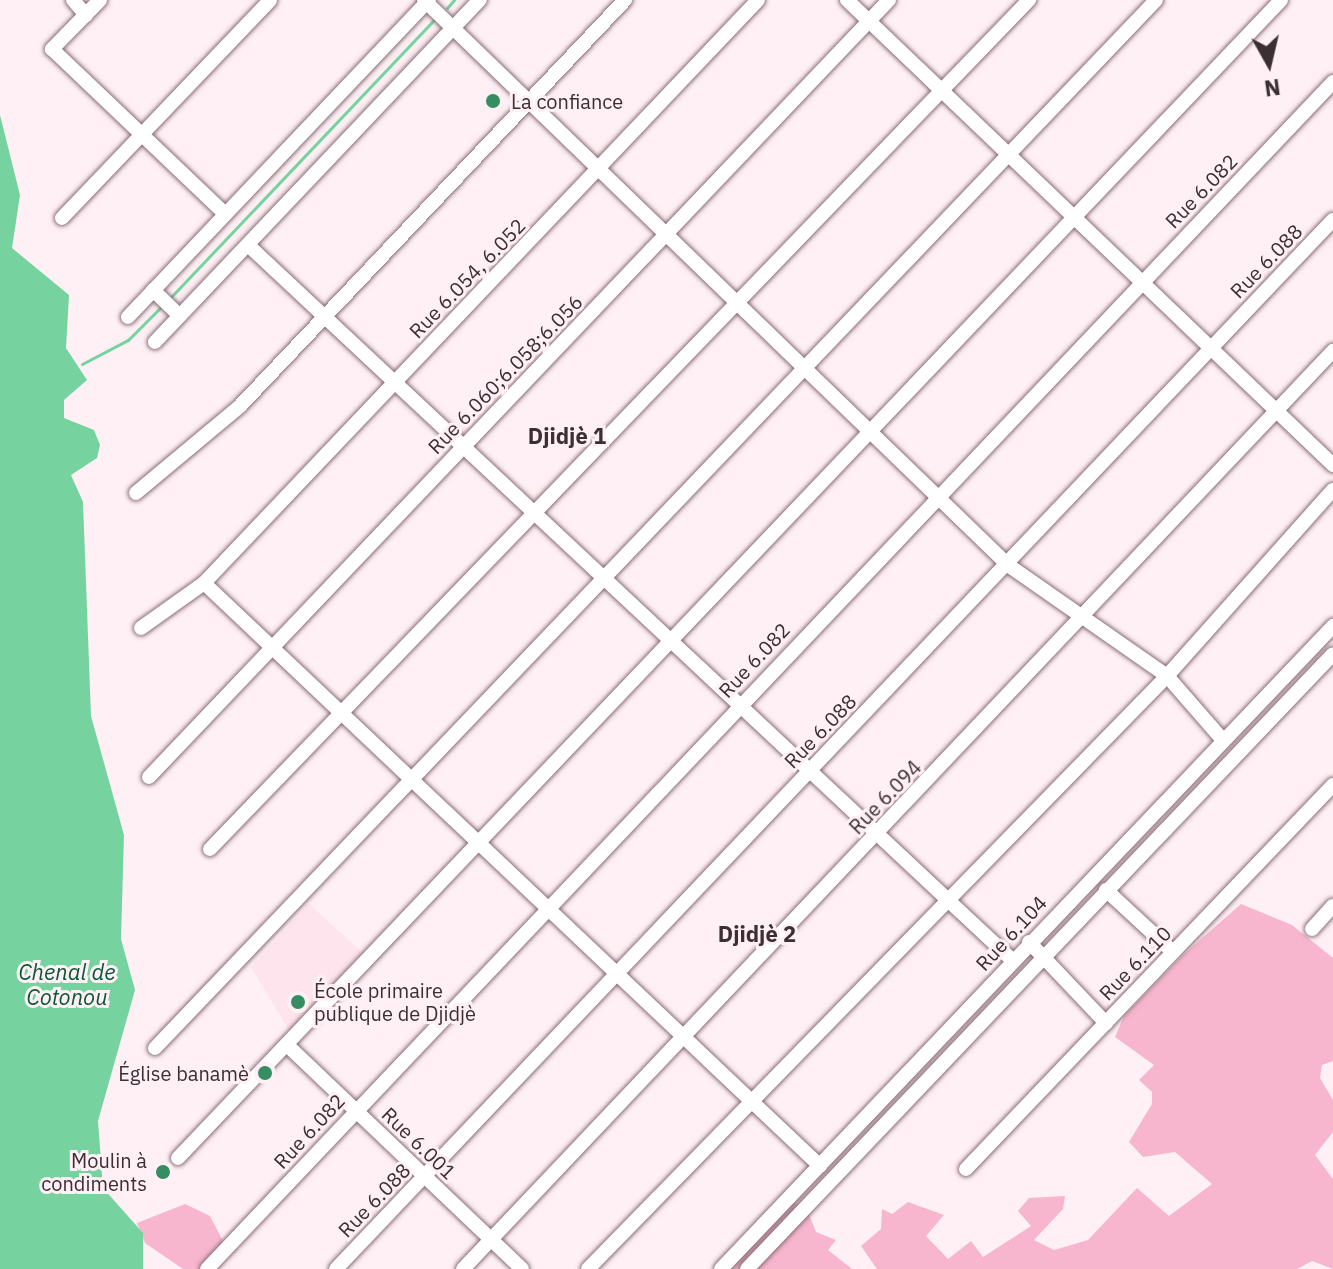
<!DOCTYPE html>
<html>
<head>
<meta charset="utf-8">
<style>
	body { margin:0 }
	#map { position:relative; width:1333px; height:1269px; overflow:hidden; background:#fef0f4; font-family:"IBM Plex Sans",sans-serif }
	div>[style] { position:absolute }
	[style*='--x'] { left:calc(var(--x)*1px); top:calc(var(--y)*1px); width:calc(var(--w)*1px); rotate:calc(var(--a)*1deg) }
	.built>* { inset:0; background:#fee4ec }
	.green>* { inset:0; background:#f7b6cd }
	.water>* { inset:0; background:#76d3a0 }
	.stream>* { height:3px; margin:-1.5px; padding:0 1.5px; transform-origin:1.5px; border-radius:1.5px; background:#76d3a0 }
	.roads { filter:drop-shadow(0 0 2px #8a6c76) drop-shadow(0 0 2px #8a6c76) }
	.minor>* { height:14px; margin:-7px; padding:0 7px; transform-origin:7px; border-radius:7px; background:#fff }
	.dots>* { width:22px; height:22px; translate:-50% -50%; box-sizing:border-box; border:4px solid #fef0f4; border-radius:50% }
	span { translate:-50% -50%; white-space:nowrap; text-align:center; line-height:1.15; -webkit-text-stroke:6px #fef0f4; paint-order:stroke }
	.poi-label { font-size:20px; color:#3c2f33 }
	.left { translate:0 -50%; text-align:left }
	.right { translate:-100% -50%; text-align:right }
	.street-label { font-size:20px; color:#3c2f33 }
	.neighbourhood-label { font-size:22px; color:#3c2f33; font-weight:700 }
	.water-label { font-size:22px; color:#0e5636; font-style:italic }
	.north { position:absolute; left:1229px; top:24px; width:80px; height:80px; -webkit-text-stroke:6px #fef0f4; paint-order:stroke; rotate:172deg; font-size:22px; font-weight:700; line-height:32px; text-align:center; color:#3c2f33 }
	.north::after { content:''; display:block; margin:auto; width:28px; height:36px; background:#3c2f33; clip-path:polygon(50% 0,100% 100%,50% 72%,0 100%) }
</style>
</head>
<body>
<div id="map">
	<div class="built">
		<i style="clip-path:polygon(309px 904px,367px 957px,293px 1037px,251px 967px)"></i>
	</div>
	<div class="green">
		<i style="clip-path:polygon(1241px 904px,1292px 925px,1333px 958px,1333px 1061px,1322px 1065px,1320px 1078px,1333px 1100px,1333px 1132px,1315px 1155px,1333px 1179px,1333px 1269px,1312px 1261px,1297px 1269px,877px 1269px,861px 1246px,881px 1229px,882px 1209px,892px 1214px,908px 1202px,944px 1215px,926px 1236px,948px 1259px,971px 1241px,983px 1257px,1031px 1226px,1018px 1211px,1029px 1198px,1065px 1196px,1063px 1209px,1034px 1240px,1054px 1250px,1088px 1240px,1137px 1188px,1169px 1216px,1212px 1184px,1175px 1152px,1143px 1157px,1129px 1142px,1152px 1104px,1152px 1092px,1139px 1080px,1154px 1065px,1115px 1037px,1124px 1016px,1184px 954px)"></i>
		<i style="clip-path:polygon(781px 1199px,806px 1207px,816px 1232px,836px 1240px,828px 1250px,852px 1269px,717px 1269px)"></i>
		<i style="clip-path:polygon(185px 1204px,210px 1216px,224px 1243px,213px 1269px,183px 1269px,145px 1243px,137px 1223px)"></i>
	</div>
	<div class="water">
		<i style="clip-path:polygon(0 115px,20px 195px,12px 248px,69px 295px,66px 348px,87px 380px,64px 400px,64px 418px,94px 430px,100px 445px,97px 458px,71px 475px,83px 502px,91px 716px,124px 835px,121px 939px,135px 990px,98px 1121px,103px 1188px,143px 1233px,143px 1269px,0 1269px)"></i>
	</div>
	<div class="stream">
		<i style="--x:447;--y:8;--w:11;--a:-49"></i>
		<i style="--x:170;--y:298;--w:385;--a:-46.5"></i>
		<i style="--x:82;--y:364;--w:52;--a:-27.6"></i>
		<i style="--x:128;--y:340;--w:48;--a:-45"></i>
	</div>
	<div class="roads">
		<div class="minor">
			<i style="--x:73;--y:0;--w:20;--a:49"></i>
			<i style="--x:100;--y:0;--w:69;--a:134.4"></i>
			<i style="--x:52;--y:49;--w:239;--a:43.6"></i>
			<i style="--x:424;--y:0;--w:813;--a:44.05"></i>
			<i style="--x:1008;--y:565;--w:194;--a:34.9"></i>
			<i style="--x:1167;--y:676;--w:84;--a:48.9"></i>
			<i style="--x:847;--y:0;--w:673;--a:43.73"></i>
			<i style="--x:62;--y:218;--w:301;--a:-46.3"></i>
			<i style="--x:248;--y:245;--w:1046;--a:43.1"></i>
			<i style="--x:153;--y:290;--w:37;--a:44"></i>
			<i style="--x:128;--y:317;--w:437;--a:-46.5"></i>
			<i style="--x:155;--y:342;--w:472;--a:-46.5"></i>
			<i style="--x:136;--y:493;--w:136;--a:-39.9"></i>
			<i style="--x:240;--y:406;--w:560;--a:-46.52"></i>
			<i style="--x:204;--y:583;--w:848;--a:43.42"></i>
			<i style="--x:141;--y:628;--w:77;--a:-35.5"></i>
			<i style="--x:204;--y:583;--w:804;--a:-46.46"></i>
			<i style="--x:149;--y:777;--w:1073;--a:-46.4"></i>
			<i style="--x:210;--y:849;--w:1180;--a:-46.03"></i>
			<i style="--x:1106;--y:890;--w:91;--a:42.8"></i>
			<i style="--x:1312;--y:929;--w:31;--a:-48"></i>
			<i style="--x:1029;--y:942;--w:112;--a:46.5"></i>
			<i style="--x:288;--y:1046;--w:323;--a:43.6"></i>
			<i style="--x:155;--y:1048;--w:1449;--a:-46.31"></i>
			<i style="--x:178;--y:1158;--w:1599;--a:-46.39"></i>
			<i style="--x:966;--y:1169;--w:531;--a:-46.3"></i>
			<i style="--x:207;--y:1269;--w:1636;--a:-46.51"></i>
			<i style="--x:336;--y:1269;--w:1447;--a:-46.46"></i>
			<i style="--x:463;--y:1269;--w:1265;--a:-46.54"></i>
			<i style="--x:588;--y:1269;--w:829;--a:-45.68"></i>
			<i style="--x:1167;--y:676;--w:249;--a:-48.3"></i>
			<i style="--x:721;--y:1269;--w:888;--a:-46.41"></i>
			<i style="--x:747;--y:1269;--w:849;--a:-46.38"></i>
		</div>
	</div>
	<div class="dots">
		<i style="left:493px;top:101px;background:#368d61"></i>
		<i style="left:298px;top:1002px;background:#368d61"></i>
		<i style="left:265px;top:1073px;background:#368d61"></i>
		<i style="left:163px;top:1172px;background:#368d61"></i>
	</div>
	<div class="poi-label">
		<span class="left" style="left:511px;top:101px">La confiance</span>
		<span class="left" style="left:314px;top:1002px">École primaire<br>publique de Djidjè</span>
		<span class="right" style="left:249px;top:1073px">Église banamè</span>
		<span class="right" style="left:147px;top:1172px">Moulin à<br>condiments</span>
	</div>
	<div class="street-label">
		<span style="left:1201px;top:191px;rotate:-46deg">Rue 6.082</span>
		<span style="left:1266px;top:261px;rotate:-46deg">Rue 6.088</span>
		<span style="left:467px;top:278px;rotate:-46deg">Rue 6.054, 6.052</span>
		<span style="left:505px;top:374px;rotate:-46deg">Rue 6.060;6.058;6.056</span>
		<span style="left:754px;top:660px;rotate:-47deg">Rue 6.082</span>
		<span style="left:820px;top:731px;rotate:-46deg">Rue 6.088</span>
		<span style="left:885px;top:797px;rotate:-46deg">Rue 6.094</span>
		<span style="left:1011px;top:933px;rotate:-47deg">Rue 6.104</span>
		<span style="left:1135px;top:963px;rotate:-46deg">Rue 6.110</span>
		<span style="left:309px;top:1131px;rotate:-47deg">Rue 6.082</span>
		<span style="left:419px;top:1143px;rotate:44deg">Rue 6.001</span>
		<span style="left:374px;top:1200px;rotate:-46deg">Rue 6.088</span>
	</div>
	<div class="neighbourhood-label">
		<span style="left:567px;top:436px">Djidjè 1</span>
		<span style="left:757px;top:934px">Djidjè 2</span>
	</div>
	<div class="water-label">
		<span style="left:67px;top:984px">Chenal de<br>Cotonou</span>
	</div>
	<div class="north">N</div>
</div>
</body>
</html>
